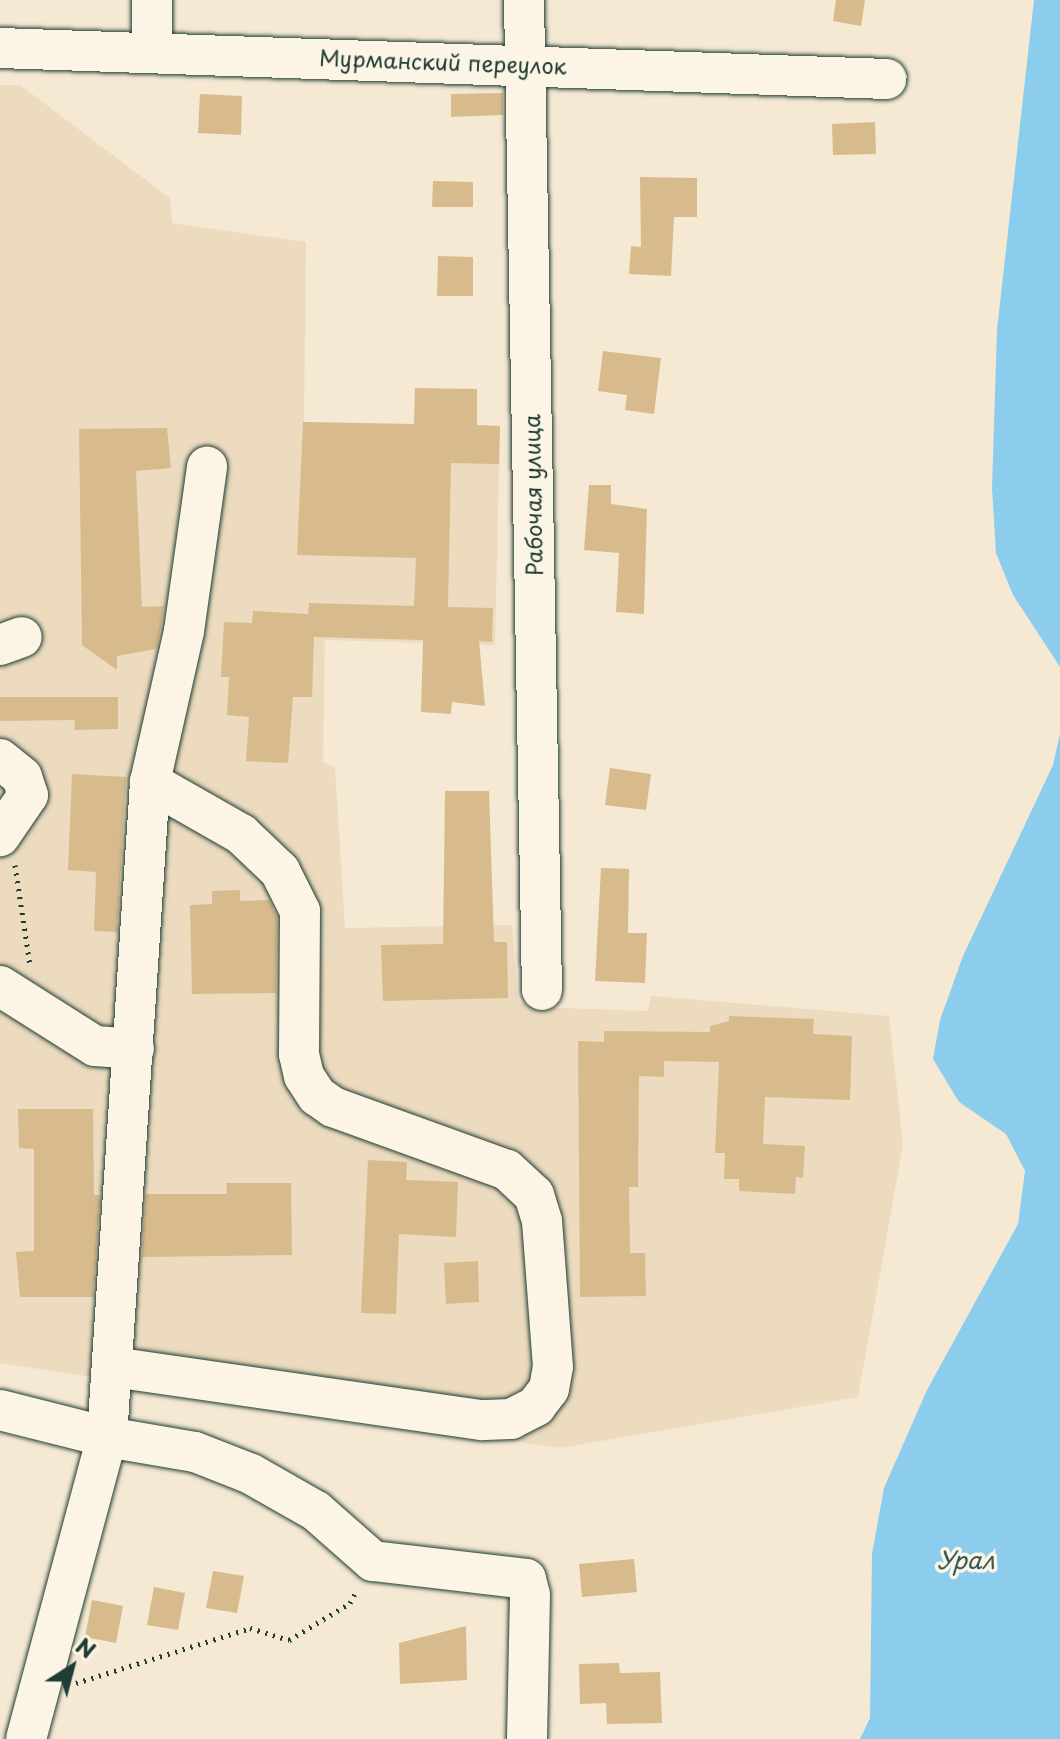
<!DOCTYPE html>
<html>
<head>
<meta charset="utf-8">
<style>
	body { margin:0 }
	#map { position:relative; width:1060px; height:1739px; overflow:hidden; background:#f5e9d3; font-family:"Playpen Sans",sans-serif }
	div>[style] { position:absolute }
	[style*='--x'] { left:calc(var(--x)*1px); top:calc(var(--y)*1px); width:calc(var(--w)*1px); rotate:calc(var(--a)*1deg) }
	.built>* { inset:0; background:#ecdbbe }
	.water>* { inset:0; background:#8ccced }
	.building>* { inset:0; background:#d8bb8c }
	.path>* { height:5px; margin-top:-2.5px; transform-origin:0; background:repeating-linear-gradient(90deg,#1f3d34 0 2px,transparent 0 8px) }
	.roads { filter:drop-shadow(0 0 2px #1f3d34) drop-shadow(0 0 2px #1f3d34) }
	.minor>* { height:40px; margin:-20px; padding:0 20px; transform-origin:20px; border-radius:20px; background:#fcf5e5 }
	span { translate:-50% -50%; white-space:nowrap; text-align:center; line-height:1.15; -webkit-text-stroke:7px #fcf5e5; paint-order:stroke }
	.street-label { font-size:22px; color:#1f3d34 }
	.water-label { font-size:24px; color:#355a59; font-style:italic }
	.north { position:absolute; left:32px; top:1627px; width:80px; height:80px; -webkit-text-stroke:6px #fcf5e5; paint-order:stroke; rotate:36deg; font-size:22px; font-weight:700; line-height:32px; text-align:center; color:#1f3d34 }
	.north::after { content:''; display:block; margin:auto; width:28px; height:36px; background:#1f3d34; clip-path:polygon(50% 0,100% 100%,50% 72%,0 100%) }
</style>
</head>
<body>
<div id="map">
	<div class="built">
		<i style="clip-path:polygon(0 85px,20px 85px,170px 198px,172px 223px,306px 242px,304px 422px,500px 426px,495px 645px,325px 640px,323px 762px,335px 767px,345px 928px,512px 925px,518px 1002px,533px 1007px,648px 1011px,651px 996px,889px 1016px,903px 1145px,858px 1397px,560px 1448px,0 1363px)"></i>
	</div>
	<div class="water">
		<i style="clip-path:polygon(1034px 0,1060px 0,1060px 667px,1013px 595px,996px 553px,992px 488px,997px 330px)"></i>
		<i style="clip-path:polygon(1060px 734px,1060px 1739px,860px 1739px,870px 1718px,872px 1554px,884px 1488px,927px 1390px,1018px 1224px,1025px 1171px,1006px 1134px,959px 1102px,933px 1059px,940px 1020px,963px 956px,1053px 765px)"></i>
	</div>
	<div class="building">
		<i style="clip-path:polygon(836px 0,865px 0,861px 26px,833px 21px)"></i>
		<i style="clip-path:polygon(503px 93px,503px 115px,451px 117px,451px 94px)"></i>
		<i style="clip-path:polygon(200px 94px,242px 96px,241px 135px,198px 133px)"></i>
		<i style="clip-path:polygon(875px 122px,876px 154px,833px 155px,832px 124px)"></i>
		<i style="clip-path:polygon(640px 177px,697px 178px,697px 217px,674px 217px,671px 276px,629px 274px,631px 246px,641px 247px)"></i>
		<i style="clip-path:polygon(433px 181px,473px 182px,473px 207px,432px 207px)"></i>
		<i style="clip-path:polygon(438px 256px,473px 257px,473px 296px,437px 296px)"></i>
		<i style="clip-path:polygon(603px 351px,661px 358px,654px 414px,625px 410px,627px 395px,598px 391px)"></i>
		<i style="clip-path:polygon(415px 388px,477px 389px,477px 425px,500px 426px,499px 464px,451px 463px,448px 607px,493px 608px,492px 642px,479px 641px,485px 706px,452px 702px,451px 714px,421px 712px,423px 640px,314px 637px,312px 697px,293px 697px,288px 763px,246px 761px,249px 717px,227px 715px,229px 677px,221px 677px,224px 622px,252px 623px,253px 611px,308px 614px,309px 603px,414px 606px,416px 558px,297px 555px,303px 422px,414px 424px)"></i>
		<i style="clip-path:polygon(167px 428px,171px 468px,136px 471px,142px 607px,164px 606px,161px 627px,156px 649px,117px 656px,117px 670px,82px 645px,79px 429px)"></i>
		<i style="clip-path:polygon(589px 485px,611px 485px,611px 504px,647px 509px,644px 614px,616px 612px,619px 553px,584px 550px)"></i>
		<i style="clip-path:polygon(0 697px,118px 697px,118px 729px,74px 730px,75px 720px,0 721px)"></i>
		<i style="clip-path:polygon(610px 768px,651px 774px,646px 810px,605px 805px)"></i>
		<i style="clip-path:polygon(72px 774px,126px 777px,117px 932px,94px 931px,96px 872px,68px 870px)"></i>
		<i style="clip-path:polygon(445px 791px,489px 791px,494px 942px,507px 942px,508px 998px,383px 1001px,381px 945px,443px 944px)"></i>
		<i style="clip-path:polygon(601px 868px,629px 869px,628px 933px,647px 933px,645px 983px,595px 981px)"></i>
		<i style="clip-path:polygon(240px 890px,240px 901px,269px 900px,277px 916px,276px 993px,192px 994px,190px 905px,212px 904px,212px 891px)"></i>
		<i style="clip-path:polygon(729px 1016px,814px 1019px,813px 1034px,852px 1036px,850px 1100px,765px 1097px,763px 1144px,805px 1146px,803px 1178px,796px 1177px,795px 1194px,739px 1191px,739px 1179px,724px 1179px,725px 1153px,715px 1153px,719px 1062px,664px 1061px,664px 1077px,639px 1076px,638px 1187px,629px 1187px,630px 1253px,645px 1253px,646px 1296px,580px 1297px,578px 1041px,604px 1042px,604px 1031px,710px 1032px,710px 1026px,729px 1021px)"></i>
		<i style="clip-path:polygon(18px 1109px,93px 1109px,94px 1195px,100px 1195px,93px 1297px,20px 1297px,16px 1252px,34px 1251px,34px 1149px,19px 1148px)"></i>
		<i style="clip-path:polygon(368px 1160px,407px 1162px,406px 1180px,458px 1182px,456px 1237px,399px 1234px,396px 1314px,361px 1313px)"></i>
		<i style="clip-path:polygon(226px 1183px,291px 1183px,292px 1255px,142px 1257px,146px 1194px,227px 1194px)"></i>
		<i style="clip-path:polygon(478px 1261px,479px 1302px,446px 1304px,444px 1263px)"></i>
		<i style="clip-path:polygon(634px 1559px,637px 1592px,582px 1597px,579px 1564px)"></i>
		<i style="clip-path:polygon(213px 1571px,244px 1576px,237px 1613px,206px 1608px)"></i>
		<i style="clip-path:polygon(154px 1587px,185px 1593px,178px 1630px,147px 1625px)"></i>
		<i style="clip-path:polygon(92px 1600px,123px 1606px,116px 1643px,85px 1637px)"></i>
		<i style="clip-path:polygon(466px 1626px,467px 1680px,400px 1684px,399px 1643px)"></i>
		<i style="clip-path:polygon(619px 1663px,620px 1673px,660px 1672px,662px 1723px,607px 1724px,606px 1703px,580px 1704px,579px 1664px)"></i>
	</div>
	<div class="path">
		<i style="--x:15;--y:865;--w:101;--a:81.5"></i>
		<i style="--x:76;--y:1683;--w:182;--a:-17.5"></i>
		<i style="--x:250;--y:1628;--w:41;--a:17.1"></i>
		<i style="--x:289;--y:1640;--w:71;--a:-31.2"></i>
		<i style="--x:350;--y:1603;--w:15;--a:-62"></i>
	</div>
	<div class="roads">
		<div class="minor">
			<i style="--x:524;--y:0;--w:990;--a:88.96"></i>
			<i style="--x:0;--y:48;--w:887;--a:2"></i>
			<i style="--x:152;--y:49;--w:49;--a:-90"></i>
			<i style="--x:0;--y:645;--w:23;--a:-20"></i>
			<i style="--x:0;--y:759;--w:28;--a:39"></i>
			<i style="--x:22;--y:777;--w:19;--a:72"></i>
			<i style="--x:28;--y:795;--w:50;--a:124.3"></i>
			<i style="--x:0;--y:986;--w:112;--a:32.3"></i>
			<i style="--x:95;--y:1046;--w:39;--a:4"></i>
			<i style="--x:113;--y:1367;--w:373;--a:8.2"></i>
			<i style="--x:482;--y:1420;--w:29;--a:-2"></i>
			<i style="--x:511;--y:1419;--w:28;--a:-27"></i>
			<i style="--x:536;--y:1406;--w:21;--a:-53"></i>
			<i style="--x:549;--y:1389;--w:22;--a:-80"></i>
			<i style="--x:553;--y:1367;--w:146;--a:-94.3"></i>
			<i style="--x:542;--y:1221;--w:27;--a:-107"></i>
			<i style="--x:534;--y:1195;--w:37;--a:-137"></i>
			<i style="--x:507;--y:1170;--w:185;--a:-160.1"></i>
			<i style="--x:333;--y:1107;--w:19;--a:-145"></i>
			<i style="--x:317;--y:1096;--w:24;--a:-123"></i>
			<i style="--x:304;--y:1076;--w:23;--a:-103"></i>
			<i style="--x:299;--y:1054;--w:143;--a:-89.6"></i>
			<i style="--x:300;--y:911;--w:45;--a:-116.6"></i>
			<i style="--x:280;--y:871;--w:54;--a:-136.5"></i>
			<i style="--x:241;--y:834;--w:105;--a:-150.3"></i>
			<i style="--x:0;--y:1410;--w:110;--a:14.2"></i>
			<i style="--x:107;--y:1437;--w:89;--a:9.7"></i>
			<i style="--x:195;--y:1452;--w:60;--a:21.4"></i>
			<i style="--x:251;--y:1474;--w:75;--a:29.6"></i>
			<i style="--x:316;--y:1511;--w:76;--a:41.3"></i>
			<i style="--x:373;--y:1561;--w:154;--a:6.7"></i>
			<i style="--x:526;--y:1579;--w:16;--a:76"></i>
			<i style="--x:530;--y:1595;--w:144;--a:91.2"></i>
			<i style="--x:26;--y:1739;--w:313;--a:-75"></i>
			<i style="--x:107;--y:1437;--w:656;--a:-86.24"></i>
			<i style="--x:150;--y:782;--w:155;--a:-77.3"></i>
			<i style="--x:184;--y:631;--w:166;--a:-82"></i>
		</div>
	</div>
	<div class="street-label">
		<span style="left:443px;top:61px;rotate:2deg">Мурманский переулок</span>
		<span style="left:532px;top:495px;rotate:-91deg">Рабочая улица</span>
	</div>
	<div class="water-label">
		<span style="left:966px;top:1560px">Урал</span>
	</div>
	<div class="north">N</div>
</div>
</body>
</html>
